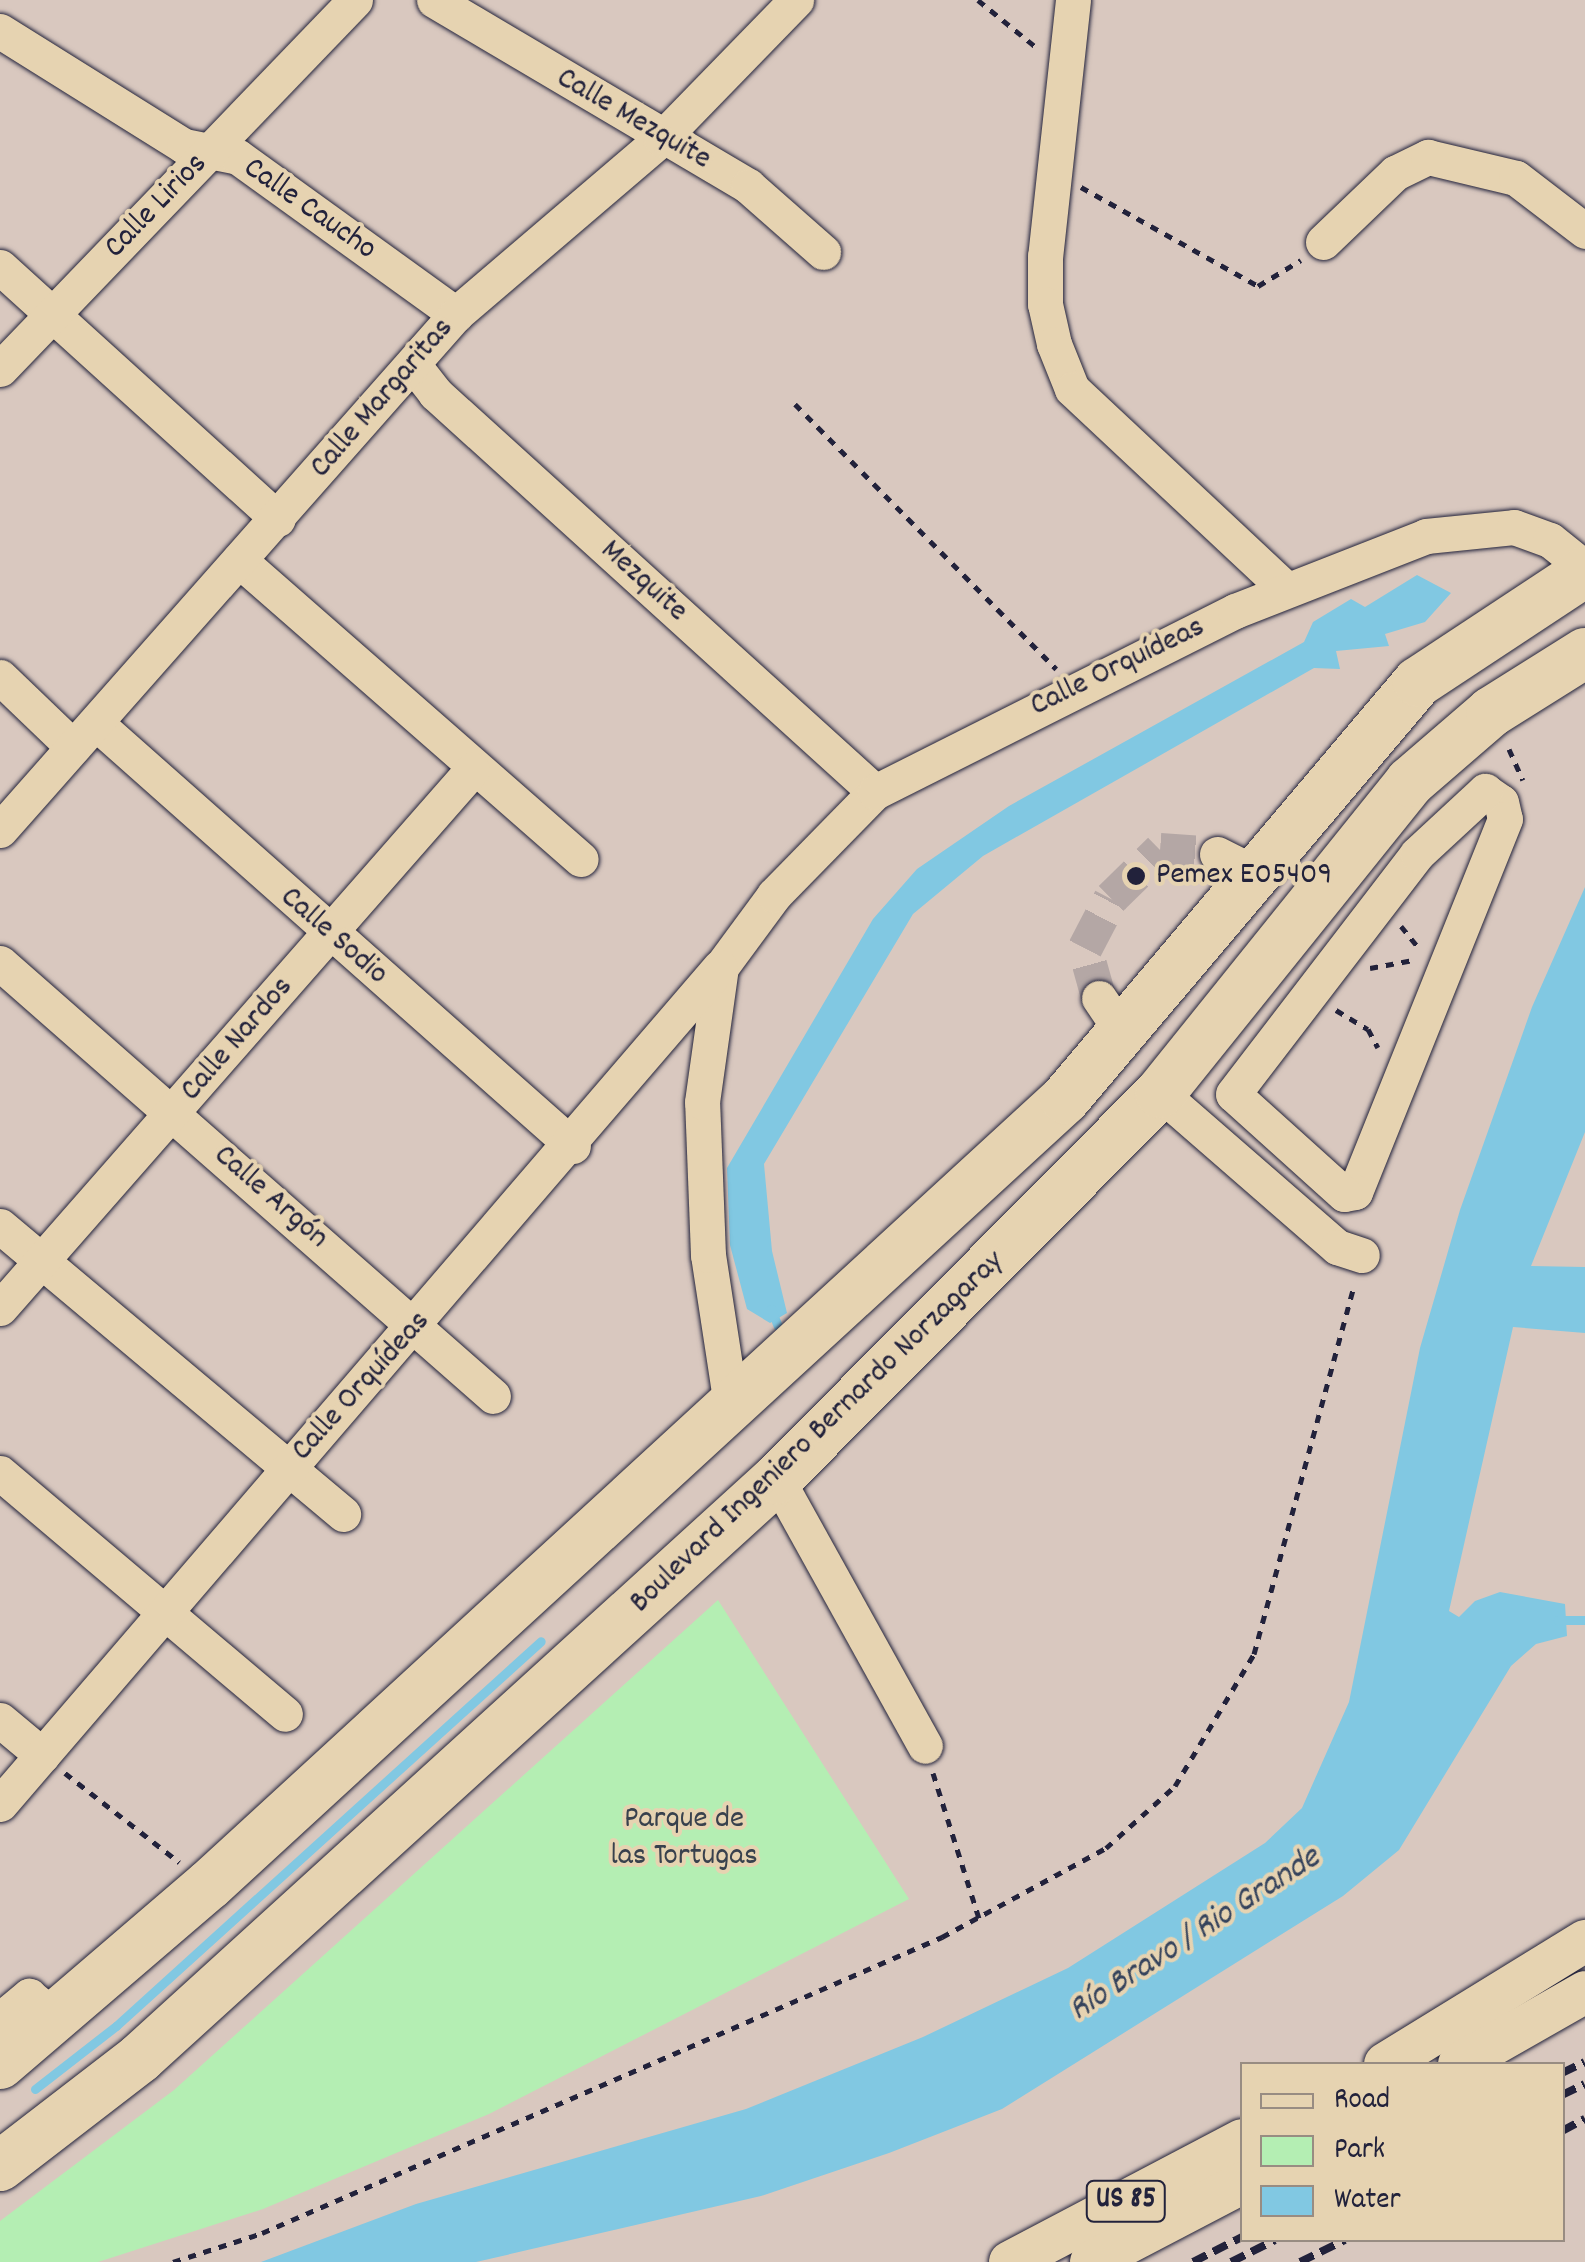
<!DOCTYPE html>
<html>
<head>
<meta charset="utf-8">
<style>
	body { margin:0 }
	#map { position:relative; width:1585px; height:2262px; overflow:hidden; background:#d9c8bf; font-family:Dekko,sans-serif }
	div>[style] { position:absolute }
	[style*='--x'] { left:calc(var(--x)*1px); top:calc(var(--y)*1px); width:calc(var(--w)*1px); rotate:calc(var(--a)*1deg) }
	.green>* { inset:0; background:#b4eeb3 }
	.water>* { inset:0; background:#81c8e2 }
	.stream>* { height:9px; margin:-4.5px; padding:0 4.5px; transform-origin:4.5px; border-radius:4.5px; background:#81c8e2 }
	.minor-tunnel>* { height:35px; margin-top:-17.5px; transform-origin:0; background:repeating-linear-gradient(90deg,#b4a7a5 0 35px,transparent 0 53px) }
	.path>* { height:5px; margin-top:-2.5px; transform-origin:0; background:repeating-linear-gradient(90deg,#22223b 0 8px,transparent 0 16px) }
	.roads { filter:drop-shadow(0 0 2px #22223b) drop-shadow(0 0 2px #22223b) }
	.minor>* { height:35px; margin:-17.5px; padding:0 17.5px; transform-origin:17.5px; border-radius:17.5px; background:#e6d3b1 }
	.major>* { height:42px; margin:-21px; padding:0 21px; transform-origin:21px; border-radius:21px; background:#e6d3b1 }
	.highway>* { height:50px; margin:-25px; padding:0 25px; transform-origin:25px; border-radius:25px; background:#e6d3b1 }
	.rail>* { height:8px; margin-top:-4px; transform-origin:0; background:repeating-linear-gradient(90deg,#22223b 0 15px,transparent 0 23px) }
	.dots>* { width:28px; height:28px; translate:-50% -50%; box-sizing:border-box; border:5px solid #e6d3b1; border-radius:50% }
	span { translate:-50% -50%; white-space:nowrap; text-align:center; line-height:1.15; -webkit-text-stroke:8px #e6d3b1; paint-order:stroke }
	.shield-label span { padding:2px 8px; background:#e6d3b1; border:2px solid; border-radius:8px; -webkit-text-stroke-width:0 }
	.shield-label { font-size:30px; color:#22223b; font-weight:700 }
	.street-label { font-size:32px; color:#22223b }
	.poi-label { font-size:32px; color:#22223b }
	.left { translate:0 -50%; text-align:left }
	.park-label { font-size:32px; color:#38414d }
	.water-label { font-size:35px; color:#35435c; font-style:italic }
	.legend { position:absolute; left:1240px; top:2062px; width:325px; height:180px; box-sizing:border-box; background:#e6d3b1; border:2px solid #988c82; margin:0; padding:12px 18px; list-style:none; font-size:30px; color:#22223b }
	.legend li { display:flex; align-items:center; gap:20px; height:50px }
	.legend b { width:50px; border:2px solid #988c82 }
</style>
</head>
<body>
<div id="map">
	<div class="green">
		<i style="clip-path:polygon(718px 1600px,909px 1899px,489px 2114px,263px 2209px,98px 2262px,0 2262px,0 2221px,174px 2090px)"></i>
	</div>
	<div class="water">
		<i style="clip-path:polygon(1417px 575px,1451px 593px,1425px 622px,1385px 634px,1389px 646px,1336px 651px,1340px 669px,1314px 668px,983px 856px,913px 914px,764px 1164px,772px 1251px,787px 1313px,770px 1323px,747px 1309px,730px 1245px,727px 1168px,873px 919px,917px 869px,1009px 806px,1304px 642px,1313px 622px,1351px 599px,1365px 607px)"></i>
		<i style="clip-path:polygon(1585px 887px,1585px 1132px,1531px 1266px,1585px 1267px,1585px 1333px,1513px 1327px,1449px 1611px,1459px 1617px,1475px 1601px,1500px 1592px,1565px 1604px,1567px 1636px,1536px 1644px,1511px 1666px,1399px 1850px,1343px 1896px,1002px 2109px,889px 2153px,761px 2196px,476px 2262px,261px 2262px,416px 2204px,746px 2109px,923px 2037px,1068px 1968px,1265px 1843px,1302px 1808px,1349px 1702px,1420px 1348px,1460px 1210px,1532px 1007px)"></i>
	</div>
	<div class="stream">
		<i style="--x:771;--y:1309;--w:18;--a:68"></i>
		<i style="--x:1558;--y:1620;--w:27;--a:0"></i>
		<i style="--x:35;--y:2089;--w:103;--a:-37.9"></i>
		<i style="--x:116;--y:2026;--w:573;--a:-42.17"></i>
	</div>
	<div class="minor-tunnel">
		<i style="--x:1099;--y:998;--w:52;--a:-105.6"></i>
		<i style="--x:1085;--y:948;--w:56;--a:-62.5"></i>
		<i style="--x:1111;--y:898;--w:69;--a:-44.4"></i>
		<i style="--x:1160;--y:850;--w:57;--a:4"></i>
	</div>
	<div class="path">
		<i style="--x:978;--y:0;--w:76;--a:39.1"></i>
		<i style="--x:1081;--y:187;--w:203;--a:29.2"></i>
		<i style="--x:1258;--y:286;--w:50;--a:-31.2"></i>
		<i style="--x:795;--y:404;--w:372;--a:45.4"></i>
		<i style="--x:1509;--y:749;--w:34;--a:66"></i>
		<i style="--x:1401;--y:926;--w:27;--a:51"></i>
		<i style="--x:1370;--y:968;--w:44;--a:-10.5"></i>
		<i style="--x:1336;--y:1010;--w:37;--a:31"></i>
		<i style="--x:1368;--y:1029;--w:21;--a:62"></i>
		<i style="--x:65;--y:1773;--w:145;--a:38"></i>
		<i style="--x:933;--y:1773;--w:152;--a:72.4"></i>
		<i style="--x:173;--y:2262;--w:94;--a:-18"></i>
		<i style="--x:262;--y:2233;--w:742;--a:-23.52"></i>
		<i style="--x:942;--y:1937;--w:187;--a:-28.5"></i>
		<i style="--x:1106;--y:1848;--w:93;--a:-41.9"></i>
		<i style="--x:1175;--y:1786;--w:154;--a:-59.1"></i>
		<i style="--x:1254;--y:1654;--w:382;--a:-74.8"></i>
	</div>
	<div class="roads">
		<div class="minor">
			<i style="--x:434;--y:0;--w:365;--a:30.6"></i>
			<i style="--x:748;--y:186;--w:100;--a:41.3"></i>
			<i style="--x:1073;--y:0;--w:258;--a:96.2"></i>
			<i style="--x:1045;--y:256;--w:48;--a:90"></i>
			<i style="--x:1045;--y:304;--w:41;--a:77.3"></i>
			<i style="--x:1054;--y:344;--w:48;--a:68.2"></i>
			<i style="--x:1072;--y:389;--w:291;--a:43.1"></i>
			<i style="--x:0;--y:31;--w:217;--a:32"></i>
			<i style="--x:184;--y:146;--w:55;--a:11.5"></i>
			<i style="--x:238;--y:157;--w:269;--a:35.8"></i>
			<i style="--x:1323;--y:242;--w:100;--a:-43.8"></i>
			<i style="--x:1395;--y:173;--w:37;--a:-26"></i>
			<i style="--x:1428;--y:157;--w:90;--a:13.4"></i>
			<i style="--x:1516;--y:178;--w:87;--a:37.5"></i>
			<i style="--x:0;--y:267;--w:375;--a:42.2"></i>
			<i style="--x:415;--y:367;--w:33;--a:52"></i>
			<i style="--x:435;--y:393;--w:594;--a:42.2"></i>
			<i style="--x:0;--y:369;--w:512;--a:-46.11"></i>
			<i style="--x:239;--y:560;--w:454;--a:41.2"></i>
			<i style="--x:0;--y:677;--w:101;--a:43.8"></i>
			<i style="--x:97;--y:724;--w:636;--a:41.56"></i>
			<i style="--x:1485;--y:791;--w:19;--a:35"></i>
			<i style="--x:1501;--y:802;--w:17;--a:77"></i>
			<i style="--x:1505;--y:819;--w:402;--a:111.9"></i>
			<i style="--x:1355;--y:1192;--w:11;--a:170"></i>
			<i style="--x:1344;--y:1194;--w:149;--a:-138"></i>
			<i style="--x:1233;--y:1094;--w:302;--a:-52.5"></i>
			<i style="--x:1417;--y:854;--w:93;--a:-42.8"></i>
			<i style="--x:0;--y:830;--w:689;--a:-48.53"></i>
			<i style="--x:456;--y:314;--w:270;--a:-40.5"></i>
			<i style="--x:661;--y:139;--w:194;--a:-45.8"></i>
			<i style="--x:1217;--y:854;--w:40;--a:26.6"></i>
			<i style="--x:0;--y:963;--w:656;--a:41.29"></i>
			<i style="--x:1099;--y:998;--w:45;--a:56"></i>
			<i style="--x:1160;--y:1093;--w:235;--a:41"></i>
			<i style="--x:1337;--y:1247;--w:26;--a:18"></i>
			<i style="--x:0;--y:1226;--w:448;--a:40"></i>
			<i style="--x:0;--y:1308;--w:716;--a:-48.74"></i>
			<i style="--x:731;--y:1405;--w:152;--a:-98.7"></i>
			<i style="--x:708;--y:1255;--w:153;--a:-92.2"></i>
			<i style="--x:702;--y:1102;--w:136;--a:-82"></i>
			<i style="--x:721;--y:967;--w:89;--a:-53.6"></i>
			<i style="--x:774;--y:895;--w:144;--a:-45.6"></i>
			<i style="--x:875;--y:792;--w:403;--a:-26.7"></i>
			<i style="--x:1235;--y:611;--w:205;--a:-21.4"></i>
			<i style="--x:1426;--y:536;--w:88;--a:-5.8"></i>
			<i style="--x:1514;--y:527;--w:38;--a:20"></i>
			<i style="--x:1550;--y:540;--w:45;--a:38.7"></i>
			<i style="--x:0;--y:1473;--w:373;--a:40.2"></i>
			<i style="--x:777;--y:1479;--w:305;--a:61"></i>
			<i style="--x:0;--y:1720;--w:55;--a:39.8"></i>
			<i style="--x:0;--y:1804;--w:1104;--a:-49.3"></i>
			<i style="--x:0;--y:2020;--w:38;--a:-40"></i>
			<i style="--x:29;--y:1996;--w:35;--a:39"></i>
		</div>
		<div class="major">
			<i style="--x:1385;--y:2064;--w:235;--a:-31.6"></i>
			<i style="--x:1459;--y:2064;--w:145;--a:-29.7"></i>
			<i style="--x:1010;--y:2262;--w:262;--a:-27.7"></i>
			<i style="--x:1091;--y:2262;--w:170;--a:-27.6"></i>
		</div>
		<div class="highway">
			<i style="--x:0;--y:2064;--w:275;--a:-40.6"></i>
			<i style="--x:209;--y:1885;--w:1162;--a:-42.56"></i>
			<i style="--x:1065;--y:1099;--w:546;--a:-49.75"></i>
			<i style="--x:1418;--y:682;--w:200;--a:-33.4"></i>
			<i style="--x:0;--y:2166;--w:177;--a:-37.6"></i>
			<i style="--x:140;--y:2058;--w:861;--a:-42.27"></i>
			<i style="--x:777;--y:1479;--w:544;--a:-45.22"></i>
			<i style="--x:1160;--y:1093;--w:399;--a:-51.2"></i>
			<i style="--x:1410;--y:782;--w:107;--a:-40.8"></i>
			<i style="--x:1491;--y:712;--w:111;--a:-32.1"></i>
		</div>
	</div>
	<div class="rail">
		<i style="--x:1562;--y:2073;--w:25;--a:-26"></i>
		<i style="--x:1562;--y:2095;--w:25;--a:-26"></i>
		<i style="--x:1562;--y:2131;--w:26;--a:-28"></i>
		<i style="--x:1193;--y:2262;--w:55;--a:-27"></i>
		<i style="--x:1231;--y:2262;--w:49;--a:-26.6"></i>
		<i style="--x:1300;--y:2262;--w:50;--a:-26.1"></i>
	</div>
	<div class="dots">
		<i style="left:1136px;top:876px;background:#22223b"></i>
	</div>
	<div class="shield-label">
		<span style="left:1126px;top:2201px">US 85</span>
	</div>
	<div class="street-label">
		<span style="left:633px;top:120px;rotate:30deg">Calle Mezquite</span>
		<span style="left:157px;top:207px;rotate:-46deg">Calle Lirios</span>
		<span style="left:309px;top:210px;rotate:35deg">Calle Caucho</span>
		<span style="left:383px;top:399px;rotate:-49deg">Calle Margaritas</span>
		<span style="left:643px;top:582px;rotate:42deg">Mezquite</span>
		<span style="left:1118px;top:668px;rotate:-26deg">Calle Orquídeas</span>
		<span style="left:333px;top:937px;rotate:41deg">Calle Sodio</span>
		<span style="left:238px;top:1040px;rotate:-49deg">Calle Nardos</span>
		<span style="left:270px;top:1198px;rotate:41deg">Calle Argón</span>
		<span style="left:362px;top:1387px;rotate:-48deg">Calle Orquídeas</span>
		<span style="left:818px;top:1433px;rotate:-44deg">Boulevard Ingeniero Bernardo Norzagaray</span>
	</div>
	<div class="poi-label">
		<span class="left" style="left:1156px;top:876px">Pemex E05409</span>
	</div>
	<div class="park-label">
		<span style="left:684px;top:1839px">Parque de<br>las Tortugas</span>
	</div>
	<div class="water-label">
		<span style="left:1195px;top:1935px;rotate:-33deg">Río Bravo / Rio Grande</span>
	</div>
	<ul class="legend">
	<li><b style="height:12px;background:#e6d3b1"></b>Road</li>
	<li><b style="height:28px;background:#b4eeb3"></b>Park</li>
	<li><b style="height:28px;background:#81c8e2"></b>Water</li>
	</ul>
</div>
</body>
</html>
